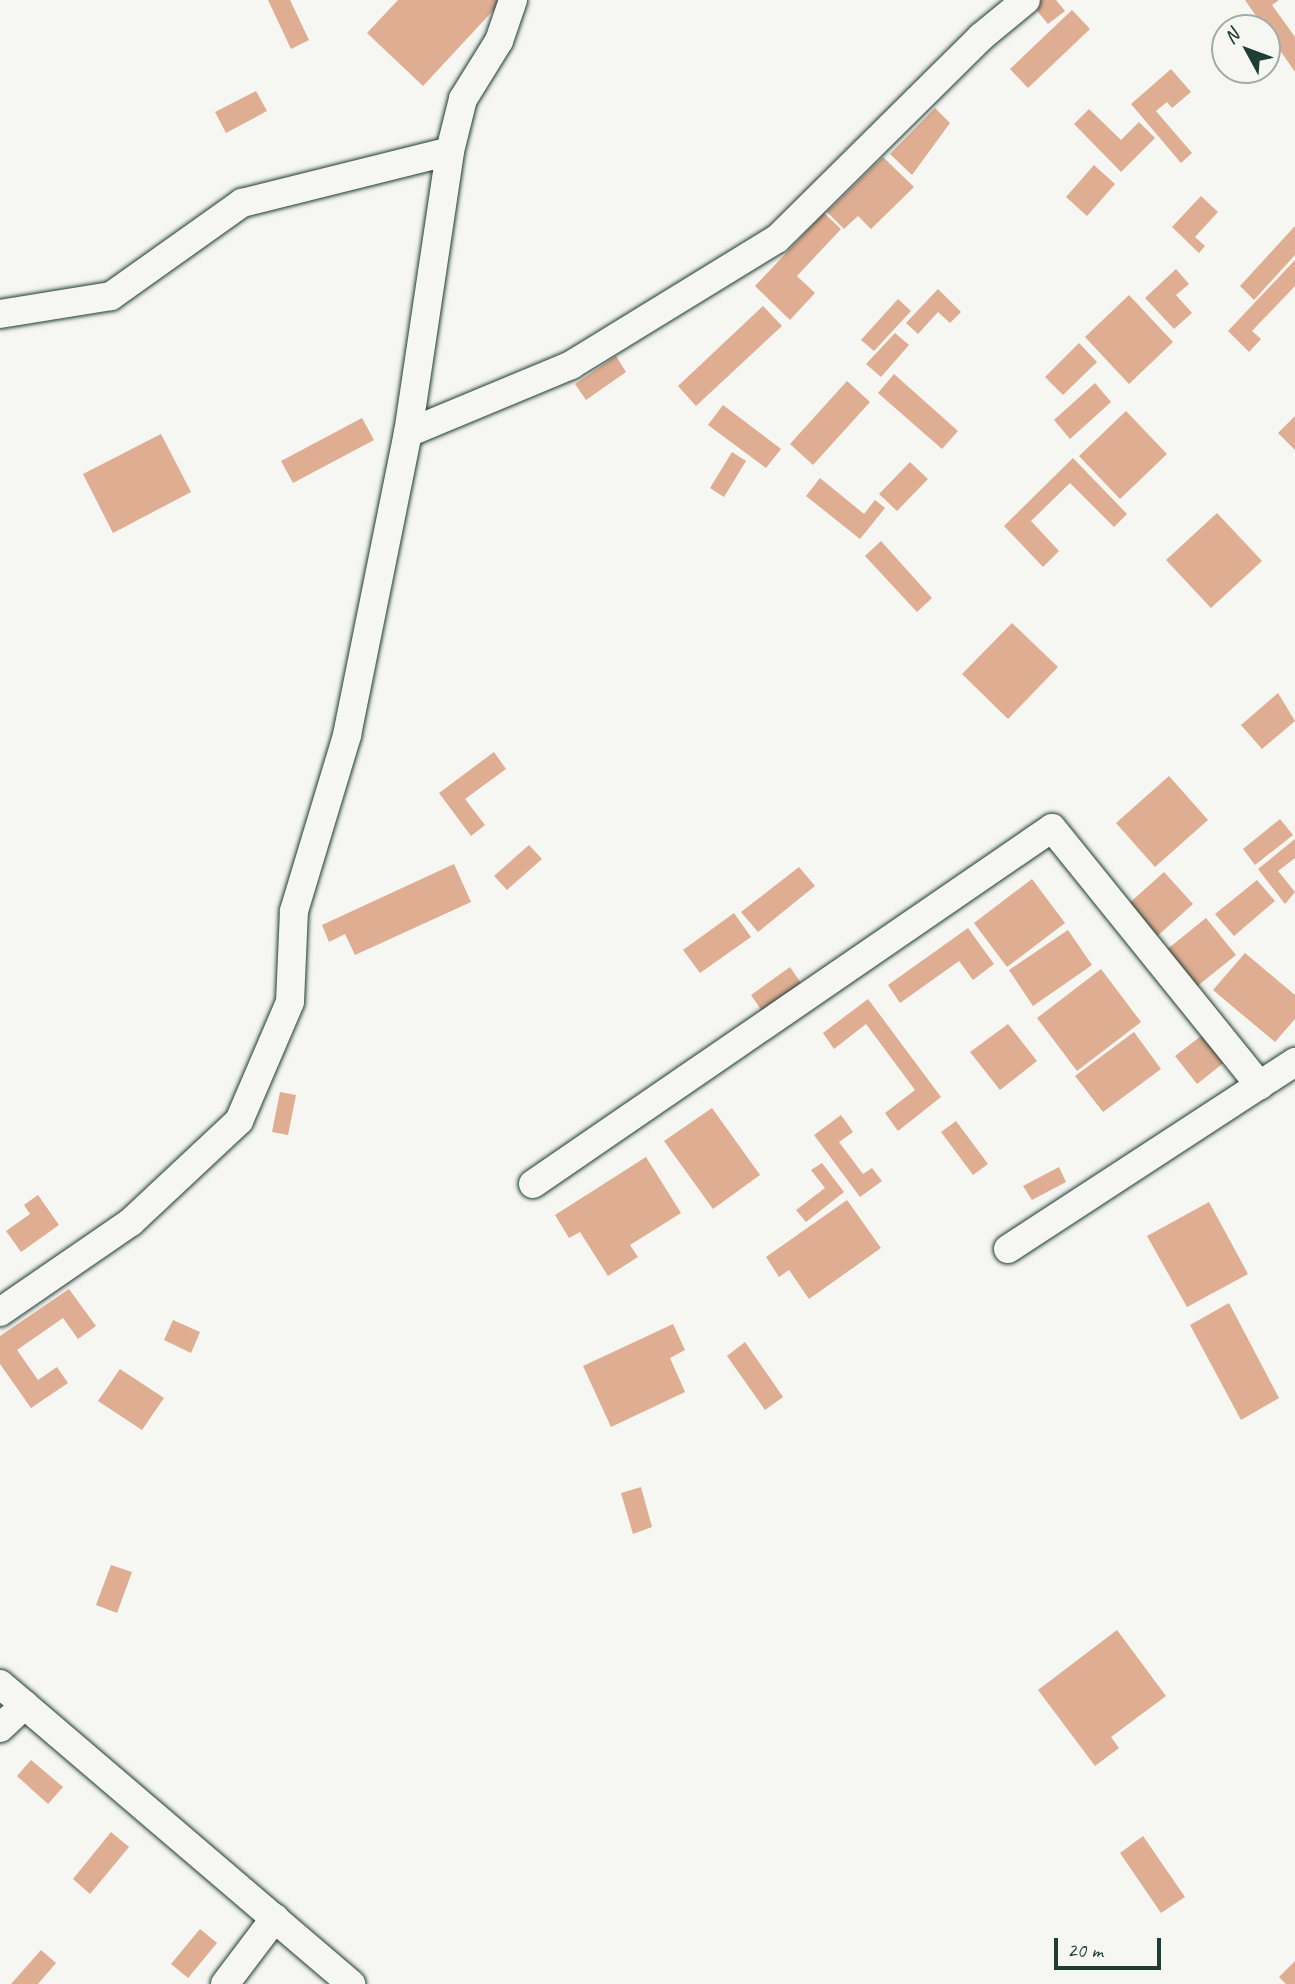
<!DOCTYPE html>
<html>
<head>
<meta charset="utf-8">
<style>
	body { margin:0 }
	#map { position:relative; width:1295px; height:1984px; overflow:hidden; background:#f6f6f2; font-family:Caveat,sans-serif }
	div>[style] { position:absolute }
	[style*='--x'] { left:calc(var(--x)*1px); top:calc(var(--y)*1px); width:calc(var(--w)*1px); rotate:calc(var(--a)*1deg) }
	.building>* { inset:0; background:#dfae92 }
	.roads { filter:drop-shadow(0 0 2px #1f3d34) drop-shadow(0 0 2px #1f3d34) }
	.minor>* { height:28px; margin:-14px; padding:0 14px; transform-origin:14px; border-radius:14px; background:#f6f6f2 }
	span { translate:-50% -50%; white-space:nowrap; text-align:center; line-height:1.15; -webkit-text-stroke:5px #f6f6f2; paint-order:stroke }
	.north { position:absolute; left:1211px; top:14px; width:70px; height:70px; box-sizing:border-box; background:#f6f6f2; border:2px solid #a0aca6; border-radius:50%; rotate:311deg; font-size:19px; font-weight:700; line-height:28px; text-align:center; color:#1f3d34 }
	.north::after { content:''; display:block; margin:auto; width:24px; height:32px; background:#1f3d34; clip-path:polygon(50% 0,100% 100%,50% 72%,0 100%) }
	.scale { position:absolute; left:1054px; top:1938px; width:107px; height:32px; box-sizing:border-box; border:4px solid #1f3d34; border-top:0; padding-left:9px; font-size:21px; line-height:24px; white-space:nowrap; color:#1f3d34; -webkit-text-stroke:5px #f6f6f2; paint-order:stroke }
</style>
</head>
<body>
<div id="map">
	<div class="building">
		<i style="clip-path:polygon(268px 0,290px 0,309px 40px,291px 49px)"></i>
		<i style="clip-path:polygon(398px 0,499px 0,501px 2px,423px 86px,367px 33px)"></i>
		<i style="clip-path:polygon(1041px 0,1056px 0,1065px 11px,1048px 24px,1033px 6px)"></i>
		<i style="clip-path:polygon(1245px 0,1279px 0,1272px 5px,1295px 37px,1295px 72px)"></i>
		<i style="clip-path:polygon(1072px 10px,1090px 29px,1028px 88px,1010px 69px)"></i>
		<i style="clip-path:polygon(1171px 69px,1191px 92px,1172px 108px,1167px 102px,1156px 111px,1192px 153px,1181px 163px,1131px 104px)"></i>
		<i style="clip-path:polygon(256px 91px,267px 111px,226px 133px,215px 112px)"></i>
		<i style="clip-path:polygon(935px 108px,950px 123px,912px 175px,890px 154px)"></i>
		<i style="clip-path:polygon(1089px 109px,1121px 140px,1139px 122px,1155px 138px,1121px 172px,1074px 124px)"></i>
		<i style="clip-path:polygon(883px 157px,914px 187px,871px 229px,858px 216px,844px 229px,827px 212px)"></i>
		<i style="clip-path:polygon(1094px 165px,1115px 184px,1087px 216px,1066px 197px)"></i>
		<i style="clip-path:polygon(1201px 196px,1218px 212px,1195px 237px,1205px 246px,1199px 253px,1172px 227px)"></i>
		<i style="clip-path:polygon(824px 213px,841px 229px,797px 276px,815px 293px,790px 320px,755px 286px)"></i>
		<i style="clip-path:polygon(1295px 226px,1295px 255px,1254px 300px,1240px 286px)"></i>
		<i style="clip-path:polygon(1295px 260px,1295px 286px,1252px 331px,1261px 339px,1249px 352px,1228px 331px)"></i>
		<i style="clip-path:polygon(1176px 269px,1189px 284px,1176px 295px,1192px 313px,1174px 329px,1145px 298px)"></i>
		<i style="clip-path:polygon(938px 289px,961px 312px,950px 323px,938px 312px,918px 334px,906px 323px)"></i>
		<i style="clip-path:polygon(1129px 295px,1173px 342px,1129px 384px,1085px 337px)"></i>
		<i style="clip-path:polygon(898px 299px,911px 311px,874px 351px,861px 340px)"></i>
		<i style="clip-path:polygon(763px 306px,782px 326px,696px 406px,678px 386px)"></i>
		<i style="clip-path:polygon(895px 333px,909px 345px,881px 377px,866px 364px)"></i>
		<i style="clip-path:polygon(1079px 343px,1097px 362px,1063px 395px,1045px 377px)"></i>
		<i style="clip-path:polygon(616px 356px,626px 372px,586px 400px,575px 384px)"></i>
		<i style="clip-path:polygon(894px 374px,958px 431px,942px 449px,878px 393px)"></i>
		<i style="clip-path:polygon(847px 381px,870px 402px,813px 465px,790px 444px)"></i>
		<i style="clip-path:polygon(1095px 383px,1111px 402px,1070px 439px,1054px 420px)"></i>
		<i style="clip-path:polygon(723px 405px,781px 449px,766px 468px,708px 425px)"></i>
		<i style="clip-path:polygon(1126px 411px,1167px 454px,1120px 499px,1079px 456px)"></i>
		<i style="clip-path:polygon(1295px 416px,1295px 450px,1278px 433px)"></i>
		<i style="clip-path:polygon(362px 418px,374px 440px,293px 483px,281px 461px)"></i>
		<i style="clip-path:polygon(161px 434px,191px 492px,113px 533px,83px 474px)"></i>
		<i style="clip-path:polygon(732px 452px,746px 461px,724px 497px,710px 488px)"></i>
		<i style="clip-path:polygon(1073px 458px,1127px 514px,1114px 527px,1070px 483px,1031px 521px,1059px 551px,1043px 567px,1004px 526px)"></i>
		<i style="clip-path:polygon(910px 462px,928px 479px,897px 511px,879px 494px)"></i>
		<i style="clip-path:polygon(820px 478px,864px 514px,875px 500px,885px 508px,860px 539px,806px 496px)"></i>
		<i style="clip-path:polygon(1217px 513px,1262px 561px,1211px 608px,1166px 560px)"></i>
		<i style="clip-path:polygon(881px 541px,932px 598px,917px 612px,865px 556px)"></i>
		<i style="clip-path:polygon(1012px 623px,1058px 667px,1008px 719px,962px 674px)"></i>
		<i style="clip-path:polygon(1278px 693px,1295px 721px,1262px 749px,1241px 725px)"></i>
		<i style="clip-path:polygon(494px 752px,506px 769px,465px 799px,485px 825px,471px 836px,439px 793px)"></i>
		<i style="clip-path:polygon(1169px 776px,1208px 820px,1155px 867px,1116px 823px)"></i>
		<i style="clip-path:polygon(1280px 819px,1293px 835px,1255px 865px,1243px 849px)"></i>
		<i style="clip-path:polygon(1295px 839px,1295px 858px,1278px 871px,1295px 892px,1285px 904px,1258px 869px)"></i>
		<i style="clip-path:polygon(529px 845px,542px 859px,507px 890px,494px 876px)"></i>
		<i style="clip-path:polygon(454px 864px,471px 902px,355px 955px,345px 934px,329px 942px,322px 925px)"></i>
		<i style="clip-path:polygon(799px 867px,815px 886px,758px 932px,741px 912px)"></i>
		<i style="clip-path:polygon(1164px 872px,1193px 904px,1154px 939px,1125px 907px)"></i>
		<i style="clip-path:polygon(1032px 879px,1065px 923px,1007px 967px,974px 923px)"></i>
		<i style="clip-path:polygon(1257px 880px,1275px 901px,1234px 936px,1215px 914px)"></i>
		<i style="clip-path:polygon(734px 913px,751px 937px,700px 973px,683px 950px)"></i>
		<i style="clip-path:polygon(1206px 918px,1236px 955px,1190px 992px,1160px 955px)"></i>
		<i style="clip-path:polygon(968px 928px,994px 964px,973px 980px,959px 961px,900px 1003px,888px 985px)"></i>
		<i style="clip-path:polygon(1068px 930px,1092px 965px,1033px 1006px,1009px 970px)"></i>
		<i style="clip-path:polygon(1245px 953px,1295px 995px,1295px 1019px,1275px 1042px,1213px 990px)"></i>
		<i style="clip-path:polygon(790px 967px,801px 983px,762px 1011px,751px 995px)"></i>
		<i style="clip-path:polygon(1101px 969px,1141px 1022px,1077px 1071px,1037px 1018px)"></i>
		<i style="clip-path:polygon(868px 999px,941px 1097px,898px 1131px,885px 1113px,915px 1090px,866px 1024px,834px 1049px,823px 1033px)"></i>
		<i style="clip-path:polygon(1008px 1024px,1037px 1061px,1000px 1090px,970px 1052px)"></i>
		<i style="clip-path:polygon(1134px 1032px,1161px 1069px,1103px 1112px,1075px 1076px)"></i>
		<i style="clip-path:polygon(1205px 1033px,1226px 1061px,1197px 1084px,1175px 1056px)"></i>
		<i style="clip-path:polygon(280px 1092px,296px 1095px,288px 1135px,272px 1132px)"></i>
		<i style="clip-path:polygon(712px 1108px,760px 1175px,713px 1209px,664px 1141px)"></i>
		<i style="clip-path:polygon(841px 1115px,853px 1132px,839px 1142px,863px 1174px,872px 1168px,882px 1181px,860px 1197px,814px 1135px)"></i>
		<i style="clip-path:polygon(956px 1121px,988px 1164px,973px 1175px,941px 1132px)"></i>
		<i style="clip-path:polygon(646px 1157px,681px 1213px,630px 1245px,638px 1257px,608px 1276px,580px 1232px,569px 1238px,555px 1215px)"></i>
		<i style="clip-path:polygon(822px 1163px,844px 1192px,806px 1222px,796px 1210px,825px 1188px,811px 1170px)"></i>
		<i style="clip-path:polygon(1059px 1167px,1066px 1182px,1032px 1200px,1023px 1186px)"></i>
		<i style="clip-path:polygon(38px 1195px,59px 1225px,21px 1252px,6px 1231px,30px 1214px,24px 1205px)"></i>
		<i style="clip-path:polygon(847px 1200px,881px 1248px,809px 1299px,789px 1270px,779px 1277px,766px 1257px)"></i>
		<i style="clip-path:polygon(1209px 1202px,1248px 1274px,1187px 1307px,1147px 1236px)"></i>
		<i style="clip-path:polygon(69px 1289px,96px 1326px,78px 1339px,63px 1318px,17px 1350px,38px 1380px,57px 1367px,68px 1383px,31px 1408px,0 1364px,0 1336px)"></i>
		<i style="clip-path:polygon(1229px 1303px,1279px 1398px,1241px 1420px,1190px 1325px)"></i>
		<i style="clip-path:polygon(173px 1320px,200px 1332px,191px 1353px,164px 1340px)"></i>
		<i style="clip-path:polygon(673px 1324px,685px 1350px,670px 1358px,685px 1392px,611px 1427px,583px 1366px)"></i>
		<i style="clip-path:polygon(745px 1342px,783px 1397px,765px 1410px,727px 1356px)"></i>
		<i style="clip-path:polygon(120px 1369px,164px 1398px,142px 1430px,98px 1401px)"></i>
		<i style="clip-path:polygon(641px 1487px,652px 1527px,633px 1534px,621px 1493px)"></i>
		<i style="clip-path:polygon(111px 1565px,132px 1572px,117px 1613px,96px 1605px)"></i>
		<i style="clip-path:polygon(1117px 1630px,1166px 1696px,1111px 1737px,1119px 1748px,1095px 1766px,1038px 1690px)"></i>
		<i style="clip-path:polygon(31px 1760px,63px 1787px,48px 1804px,17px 1776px)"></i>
		<i style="clip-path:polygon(111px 1832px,129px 1847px,90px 1894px,73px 1879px)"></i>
		<i style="clip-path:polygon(1143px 1836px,1185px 1897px,1161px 1913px,1120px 1853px)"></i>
		<i style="clip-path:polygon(200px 1929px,217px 1943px,188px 1978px,171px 1964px)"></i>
		<i style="clip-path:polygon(41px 1950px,56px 1963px,38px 1984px,11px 1984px)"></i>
		<i style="clip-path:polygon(1295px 1961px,1295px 1984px,1286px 1984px,1279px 1977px)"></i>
	</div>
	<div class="roads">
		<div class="minor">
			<i style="--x:0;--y:314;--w:112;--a:-9.2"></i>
			<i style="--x:111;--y:296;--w:161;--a:-35.4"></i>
			<i style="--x:242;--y:203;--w:214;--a:-14"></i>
			<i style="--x:408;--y:433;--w:177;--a:-22.6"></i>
			<i style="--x:571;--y:365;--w:241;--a:-31.5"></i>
			<i style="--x:777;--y:239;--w:287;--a:-44.7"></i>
			<i style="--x:981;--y:37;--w:58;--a:-39.4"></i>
			<i style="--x:533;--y:1184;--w:629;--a:-34.45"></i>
			<i style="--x:1052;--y:828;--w:331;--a:51.1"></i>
			<i style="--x:1008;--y:1249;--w:343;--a:-33.1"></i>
			<i style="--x:0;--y:1312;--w:159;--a:-34.5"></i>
			<i style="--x:131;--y:1222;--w:148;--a:-43.1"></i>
			<i style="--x:239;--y:1121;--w:129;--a:-66.8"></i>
			<i style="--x:290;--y:1002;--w:91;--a:-87.5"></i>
			<i style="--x:294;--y:911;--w:184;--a:-73.2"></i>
			<i style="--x:347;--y:735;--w:308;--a:-78.6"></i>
			<i style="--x:408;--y:433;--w:285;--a:-81.5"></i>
			<i style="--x:450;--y:151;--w:54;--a:-76"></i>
			<i style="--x:463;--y:99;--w:68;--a:-58.2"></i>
			<i style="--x:499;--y:41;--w:43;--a:-71.1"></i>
			<i style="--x:0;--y:1684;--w:462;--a:40.5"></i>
			<i style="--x:0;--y:1728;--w:34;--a:-43"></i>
			<i style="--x:225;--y:1984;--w:83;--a:-52.9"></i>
		</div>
	</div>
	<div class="north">N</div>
	<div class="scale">20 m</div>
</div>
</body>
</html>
